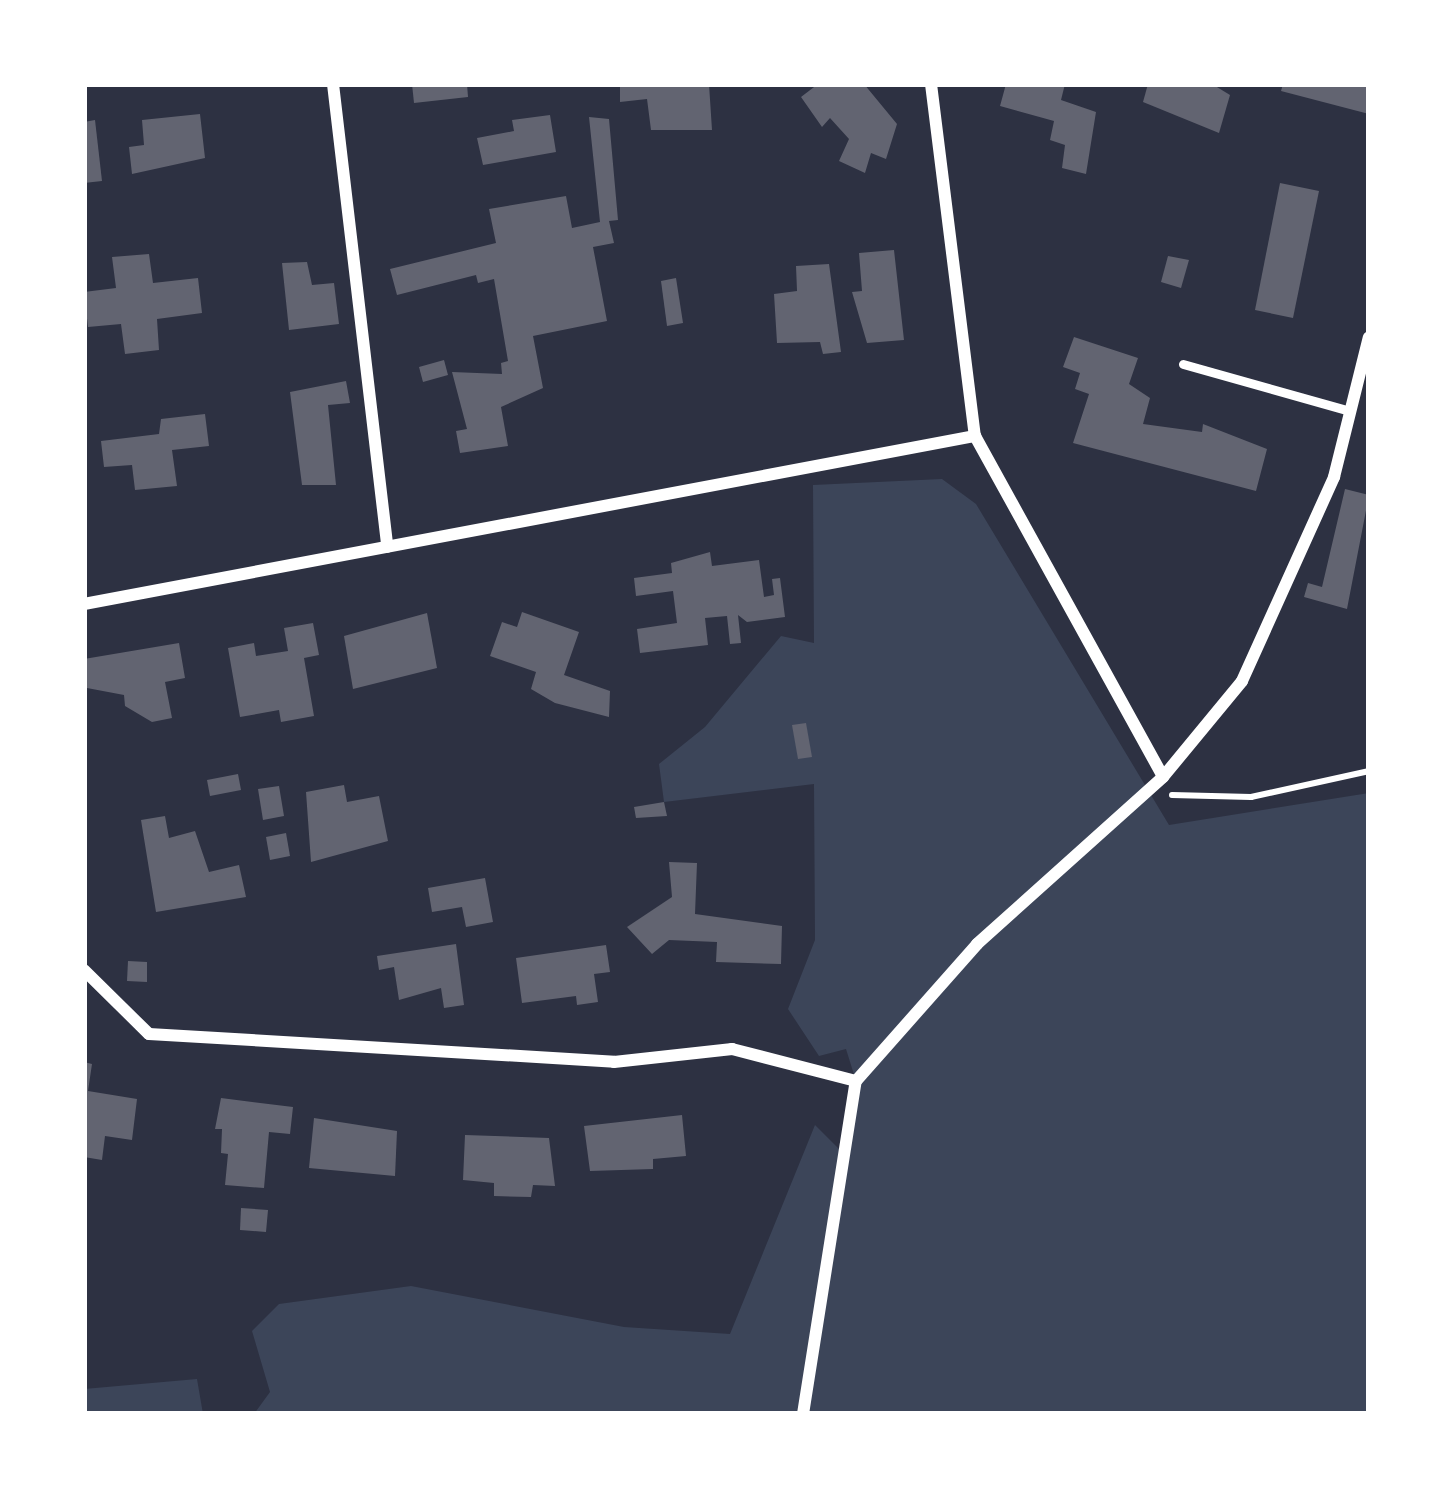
<!DOCTYPE html>
<html>
<head>
<meta charset="utf-8">
<style>
	body { margin:0 }
	#map { position:relative; width:1453px; height:1498px; overflow:hidden; background:#2d3142; font-family:Inter,sans-serif }
	div>[style] { position:absolute }
	[style*='--x'] { left:calc(var(--x)*1px); top:calc(var(--y)*1px); width:calc(var(--w)*1px); rotate:calc(var(--a)*1deg) }
	.green>* { inset:0; background:#3c4559 }
	.building>* { inset:0; background:#626471 }
	.path>* { height:6px; margin:-3px; padding:0 3px; transform-origin:3px; border-radius:3px; background:#fff }
	.service>* { height:9px; margin:-4.5px; padding:0 4.5px; transform-origin:4.5px; border-radius:4.5px; background:#fff }
	.minor>* { height:12px; margin:-6px; padding:0 6px; transform-origin:6px; border-radius:6px; background:#fff }
	span { translate:-50% -50%; white-space:nowrap; text-align:center; line-height:1.15; -webkit-text-stroke:9px #fff; paint-order:stroke }
	.frame { position:absolute; inset:0; border:87px solid #fff; pointer-events:none }
</style>
</head>
<body>
<div id="map">
	<div class="green">
		<i style="clip-path:polygon(942px 479px,976px 504px,1169px 825px,1369px 793px,1369px 1414px,254px 1414px,270px 1392px,252px 1331px,279px 1304px,411px 1286px,624px 1327px,730px 1334px,815px 1125px,843px 1153px,856px 1081px,846px 1049px,819px 1056px,788px 1009px,815px 940px,814px 784px,664px 802px,659px 764px,705px 727px,781px 636px,814px 643px,813px 485px)"></i>
		<i style="clip-path:polygon(197px 1379px,203px 1414px,84px 1414px,84px 1389px)"></i>
	</div>
	<div class="building">
		<i style="clip-path:polygon(412px 84px,467px 84px,468px 97px,414px 103px)"></i>
		<i style="clip-path:polygon(620px 84px,709px 84px,712px 130px,651px 130px,647px 99px,620px 102px)"></i>
		<i style="clip-path:polygon(818px 84px,864px 84px,897px 124px,886px 159px,871px 153px,865px 173px,839px 161px,849px 139px,830px 118px,822px 127px,801px 97px)"></i>
		<i style="clip-path:polygon(1006px 84px,1065px 84px,1061px 100px,1096px 112px,1086px 174px,1062px 168px,1065px 145px,1050px 140px,1054px 121px,1000px 106px)"></i>
		<i style="clip-path:polygon(1148px 84px,1212px 84px,1230px 95px,1219px 133px,1143px 102px)"></i>
		<i style="clip-path:polygon(1283px 84px,1369px 84px,1369px 114px,1281px 91px)"></i>
		<i style="clip-path:polygon(200px 114px,205px 158px,132px 174px,129px 147px,144px 145px,142px 120px)"></i>
		<i style="clip-path:polygon(550px 115px,556px 152px,483px 165px,477px 138px,514px 131px,512px 120px)"></i>
		<i style="clip-path:polygon(589px 117px,609px 119px,618px 220px,609px 221px,614px 243px,593px 247px,607px 321px,533px 336px,543px 388px,501px 407px,508px 446px,460px 453px,456px 431px,467px 429px,452px 372px,502px 374px,501px 363px,508px 361px,494px 279px,478px 283px,476px 275px,397px 295px,390px 269px,496px 243px,489px 209px,566px 196px,572px 228px,600px 222px)"></i>
		<i style="clip-path:polygon(95px 120px,102px 181px,84px 183px,84px 122px)"></i>
		<i style="clip-path:polygon(1280px 183px,1319px 191px,1293px 318px,1255px 310px)"></i>
		<i style="clip-path:polygon(894px 250px,904px 340px,867px 343px,852px 292px,862px 291px,859px 253px)"></i>
		<i style="clip-path:polygon(149px 254px,153px 283px,198px 278px,202px 313px,157px 319px,159px 350px,125px 354px,121px 324px,88px 327px,84px 292px,116px 288px,112px 257px)"></i>
		<i style="clip-path:polygon(1168px 256px,1189px 260px,1181px 288px,1161px 282px)"></i>
		<i style="clip-path:polygon(307px 262px,312px 285px,334px 283px,339px 324px,289px 330px,282px 263px)"></i>
		<i style="clip-path:polygon(829px 264px,841px 352px,823px 354px,820px 342px,777px 343px,774px 294px,797px 291px,796px 266px)"></i>
		<i style="clip-path:polygon(676px 278px,683px 323px,667px 326px,661px 281px)"></i>
		<i style="clip-path:polygon(1074px 337px,1138px 358px,1129px 384px,1150px 398px,1143px 424px,1202px 432px,1203px 424px,1267px 449px,1256px 491px,1073px 443px,1089px 394px,1075px 389px,1080px 373px,1063px 367px)"></i>
		<i style="clip-path:polygon(444px 360px,448px 375px,423px 382px,419px 367px)"></i>
		<i style="clip-path:polygon(346px 381px,350px 403px,328px 405px,336px 485px,302px 485px,290px 392px)"></i>
		<i style="clip-path:polygon(205px 414px,209px 446px,172px 450px,177px 486px,135px 490px,132px 465px,104px 467px,101px 441px,159px 434px,161px 419px)"></i>
		<i style="clip-path:polygon(1345px 489px,1369px 495px,1347px 609px,1304px 597px,1308px 583px,1322px 587px)"></i>
		<i style="clip-path:polygon(710px 552px,712px 566px,759px 560px,764px 597px,774px 595px,772px 579px,780px 578px,785px 617px,747px 622px,738px 615px,741px 643px,730px 644px,727px 616px,705px 618px,708px 645px,640px 653px,637px 629px,677px 623px,673px 591px,636px 596px,634px 578px,672px 573px,671px 563px)"></i>
		<i style="clip-path:polygon(522px 612px,579px 632px,564px 675px,610px 691px,609px 717px,555px 703px,531px 689px,536px 672px,490px 656px,502px 622px,517px 627px)"></i>
		<i style="clip-path:polygon(427px 613px,437px 668px,353px 689px,344px 636px)"></i>
		<i style="clip-path:polygon(313px 623px,319px 655px,304px 658px,314px 716px,281px 722px,279px 710px,240px 717px,228px 648px,254px 643px,256px 656px,288px 651px,284px 628px)"></i>
		<i style="clip-path:polygon(179px 643px,185px 678px,165px 682px,172px 718px,152px 722px,125px 706px,124px 695px,87px 688px,84px 659px)"></i>
		<i style="clip-path:polygon(806px 723px,812px 757px,798px 759px,792px 725px)"></i>
		<i style="clip-path:polygon(238px 774px,241px 790px,210px 796px,207px 780px)"></i>
		<i style="clip-path:polygon(344px 785px,347px 802px,379px 796px,388px 841px,311px 862px,306px 792px)"></i>
		<i style="clip-path:polygon(279px 786px,284px 816px,263px 820px,258px 789px)"></i>
		<i style="clip-path:polygon(664px 802px,667px 816px,636px 818px,634px 807px)"></i>
		<i style="clip-path:polygon(165px 816px,169px 838px,195px 831px,209px 872px,239px 865px,246px 897px,156px 912px,141px 820px)"></i>
		<i style="clip-path:polygon(286px 833px,290px 856px,270px 860px,266px 837px)"></i>
		<i style="clip-path:polygon(669px 862px,697px 863px,695px 914px,782px 926px,781px 964px,716px 962px,717px 942px,669px 940px,652px 954px,627px 927px,672px 897px)"></i>
		<i style="clip-path:polygon(485px 878px,493px 922px,466px 927px,462px 907px,432px 912px,428px 888px)"></i>
		<i style="clip-path:polygon(456px 944px,464px 1005px,444px 1008px,441px 988px,399px 1000px,394px 967px,379px 970px,377px 956px)"></i>
		<i style="clip-path:polygon(606px 945px,610px 972px,594px 974px,598px 1002px,577px 1005px,576px 996px,522px 1003px,516px 958px)"></i>
		<i style="clip-path:polygon(128px 961px,147px 962px,147px 982px,127px 981px)"></i>
		<i style="clip-path:polygon(84px 1062px,92px 1064px,88px 1091px,137px 1099px,132px 1140px,105px 1136px,102px 1160px,84px 1157px)"></i>
		<i style="clip-path:polygon(221px 1098px,293px 1107px,290px 1134px,269px 1132px,264px 1188px,225px 1185px,228px 1154px,221px 1153px,222px 1129px,215px 1129px)"></i>
		<i style="clip-path:polygon(682px 1115px,686px 1156px,653px 1159px,653px 1169px,590px 1171px,584px 1126px)"></i>
		<i style="clip-path:polygon(314px 1118px,397px 1131px,395px 1176px,309px 1168px)"></i>
		<i style="clip-path:polygon(465px 1135px,549px 1138px,555px 1186px,533px 1185px,531px 1197px,494px 1196px,494px 1183px,463px 1180px)"></i>
		<i style="clip-path:polygon(241px 1208px,268px 1210px,266px 1232px,240px 1230px)"></i>
	</div>
	<div class="path">
		<i style="--x:1172;--y:795;--w:79;--a:1.5"></i>
		<i style="--x:1251;--y:797;--w:121;--a:-12.4"></i>
	</div>
	<div class="service">
		<i style="--x:1183;--y:364;--w:173;--a:15.7"></i>
	</div>
	<div class="minor">
		<i style="--x:333;--y:84;--w:466;--a:83.3"></i>
		<i style="--x:931;--y:84;--w:355;--a:82.9"></i>
		<i style="--x:975;--y:436;--w:389;--a:61.1"></i>
		<i style="--x:84;--y:604;--w:907;--a:-10.68"></i>
		<i style="--x:84;--y:970;--w:91;--a:44.6"></i>
		<i style="--x:149;--y:1034;--w:466;--a:3.4"></i>
		<i style="--x:614;--y:1062;--w:119;--a:-6.3"></i>
		<i style="--x:732;--y:1049;--w:128;--a:14.5"></i>
		<i style="--x:803;--y:1414;--w:337;--a:-81"></i>
		<i style="--x:856;--y:1081;--w:183;--a:-48.5"></i>
		<i style="--x:977;--y:944;--w:250;--a:-41.9"></i>
		<i style="--x:1163;--y:777;--w:124;--a:-50.5"></i>
		<i style="--x:1242;--y:681;--w:224;--a:-65.7"></i>
		<i style="--x:1334;--y:477;--w:144;--a:-76"></i>
	</div>
	<div class="frame"></div>
</div>
</body>
</html>
